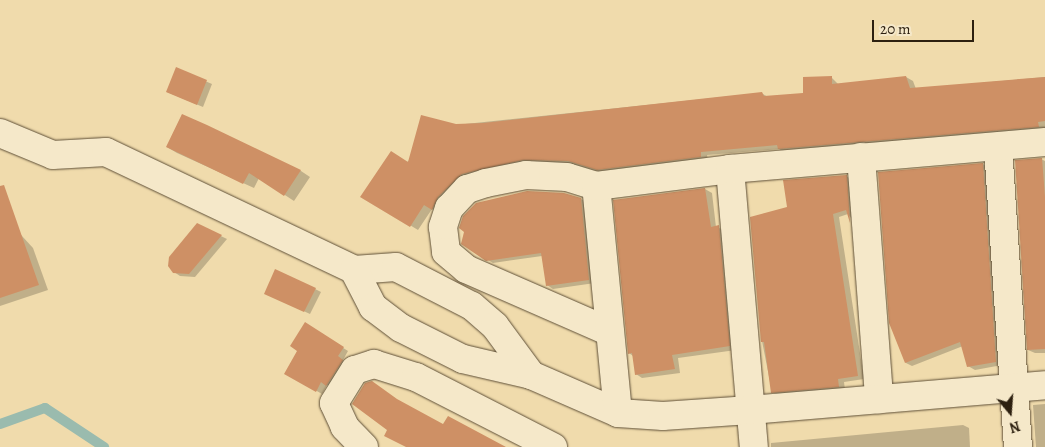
<!DOCTYPE html>
<html>
<head>
<meta charset="utf-8">
<style>
	body { margin:0 }
	#map { position:relative; width:1045px; height:447px; overflow:hidden; background:#f0dbac; font-family:Alegreya,serif }
	div>[style] { position:absolute }
	[style*='--x'] { left:calc(var(--x)*1px); top:calc(var(--y)*1px); width:calc(var(--w)*1px); rotate:calc(var(--a)*1deg) }
	.shadow>* { inset:0; background:#0003 }
	.stream>* { height:10px; margin:-5px; padding:0 5px; transform-origin:5px; border-radius:5px; background:#9abbae }
	.building>* { inset:0; background:#ce9065 }
	.roads { filter:drop-shadow(0 0 1px #5e4f37) drop-shadow(0 0 1px #5e4f37) }
	.street>* { height:28px; margin:-14px; padding:0 14px; transform-origin:14px; border-radius:14px; background:#f5e8c9 }
	span { translate:-50% -50%; white-space:nowrap; text-align:center; line-height:1.15; -webkit-text-stroke:4.5px #f5e8c9; paint-order:stroke }
	.north { position:absolute; left:985px; top:387px; width:50px; height:50px; -webkit-text-stroke:4px #f5e8c9; paint-order:stroke; rotate:162deg; font-size:14px; font-weight:700; line-height:20px; text-align:center; color:#2d2010 }
	.north::after { content:''; display:block; margin:auto; width:18px; height:22px; background:#2d2010; clip-path:polygon(50% 0,100% 100%,50% 72%,0 100%) }
	.scale { position:absolute; left:872px; top:20px; width:102px; height:22px; box-sizing:border-box; border:2px solid #2d2010; border-top:0; padding-left:6px; font-size:15px; line-height:18px; white-space:nowrap; color:#2d2010; -webkit-text-stroke:4px #f5e8c9; paint-order:stroke }
</style>
</head>
<body>
<div id="map">
	<div class="shadow">
		<i style="clip-path:polygon(177px 69px,212px 84px,203px 107px,167px 92px)"></i>
		<i style="clip-path:polygon(831px 77px,839px 85px,906px 77px,913px 81px,916px 89px,1045px 77px,1045px 130px,786px 153px,779px 149px,707px 155px,708px 161px,606px 174px,576px 165px,531px 163px,440px 213px,432px 209px,418px 230px,362px 196px,456px 125px,761px 93px,768px 97px,804px 94px)"></i>
		<i style="clip-path:polygon(182px 115px,301px 171px,310px 177px,294px 201px,259px 178px,254px 188px,177px 153px,167px 147px)"></i>
		<i style="clip-path:polygon(1041px 159px,1045px 161px,1045px 353px,1035px 353px,1028px 350px)"></i>
		<i style="clip-path:polygon(983px 164px,989px 168px,1002px 365px,975px 370px,968px 366px,963px 346px,912px 366px,906px 363px,879px 173px)"></i>
		<i style="clip-path:polygon(846px 176px,853px 180px,856px 224px,848px 214px,839px 217px,864px 379px,844px 382px,845px 390px,778px 395px,772px 392px,762px 341px,789px 208px)"></i>
		<i style="clip-path:polygon(705px 189px,712px 193px,716px 227px,725px 230px,736px 350px,678px 358px,680px 373px,642px 378px,636px 374px,633px 356px,629px 353px)"></i>
		<i style="clip-path:polygon(581px 199px,587px 202px,595px 283px,553px 289px,547px 285px,542px 256px,493px 263px,462px 244px)"></i>
		<i style="clip-path:polygon(0 212px,33px 248px,48px 290px,0 306px)"></i>
		<i style="clip-path:polygon(198px 225px,227px 239px,195px 277px,180px 276px,174px 272px)"></i>
		<i style="clip-path:polygon(315px 289px,321px 292px,310px 314px,271px 296px)"></i>
		<i style="clip-path:polygon(305px 324px,348px 351px,343px 360px,348px 364px,333px 388px,327px 385px,322px 394px,286px 373px,299px 350px)"></i>
		<i style="clip-path:polygon(1045px 404px,1045px 447px,1036px 447px,1033px 405px)"></i>
		<i style="clip-path:polygon(963px 425px,969px 428px,970px 447px,771px 447px,771px 443px)"></i>
	</div>
	<div class="stream">
		<i style="--x:0;--y:424;--w:48;--a:-19.6"></i>
		<i style="--x:45;--y:408;--w:71;--a:33.5"></i>
	</div>
	<div class="building">
		<i style="clip-path:polygon(176px 67px,207px 80px,197px 105px,166px 92px)"></i>
		<i style="clip-path:polygon(832px 76px,832px 84px,906px 76px,910px 88px,1045px 77px,1045px 121px,1038px 122px,1039px 127px,778px 149px,777px 145px,701px 152px,701px 157px,597px 170px,568px 161px,523px 160px,462px 174px,438px 197px,432px 210px,424px 205px,410px 227px,360px 197px,391px 151px,408px 162px,421px 115px,456px 124px,483px 123px,762px 92px,764px 96px,803px 93px,803px 77px)"></i>
		<i style="clip-path:polygon(182px 114px,207px 125px,301px 170px,284px 196px,249px 173px,243px 184px,206px 166px,166px 147px)"></i>
		<i style="clip-path:polygon(1042px 158px,1045px 197px,1045px 349px,1027px 350px,1015px 160px)"></i>
		<i style="clip-path:polygon(983px 163px,996px 362px,967px 367px,960px 342px,905px 363px,889px 323px,878px 172px)"></i>
		<i style="clip-path:polygon(847px 175px,850px 223px,846px 210px,833px 214px,858px 376px,838px 379px,839px 387px,771px 393px,764px 342px,761px 342px,750px 217px,787px 207px,783px 180px)"></i>
		<i style="clip-path:polygon(4px 185px,39px 285px,0 298px,0 186px)"></i>
		<i style="clip-path:polygon(705px 188px,711px 227px,719px 225px,730px 346px,672px 355px,675px 369px,635px 375px,632px 353px,628px 354px,613px 200px)"></i>
		<i style="clip-path:polygon(527px 191px,564px 193px,581px 198px,589px 280px,546px 286px,541px 253px,486px 261px,461px 244px,464px 232px,459px 228px,463px 216px,476px 203px)"></i>
		<i style="clip-path:polygon(197px 223px,222px 235px,189px 274px,173px 273px,168px 266px,169px 257px)"></i>
		<i style="clip-path:polygon(275px 269px,316px 288px,304px 312px,264px 294px)"></i>
		<i style="clip-path:polygon(305px 322px,344px 347px,338px 356px,343px 360px,326px 386px,321px 382px,316px 392px,284px 374px,297px 351px,290px 346px)"></i>
		<i style="clip-path:polygon(372px 381px,397px 399px,443px 424px,448px 416px,506px 447px,406px 447px,384px 436px,387px 430px,352px 404px,365px 383px)"></i>
	</div>
	<div class="roads">
		<div class="street">
			<i style="--x:0;--y:133;--w:57;--a:22.5"></i>
			<i style="--x:53;--y:155;--w:53;--a:-3.2"></i>
			<i style="--x:106;--y:152;--w:275;--a:25.4"></i>
			<i style="--x:354;--y:270;--w:42;--a:-4.1"></i>
			<i style="--x:396;--y:267;--w:85;--a:27.2"></i>
			<i style="--x:472;--y:306;--w:30;--a:41"></i>
			<i style="--x:495;--y:326;--w:61;--a:53.7"></i>
			<i style="--x:998;--y:147;--w:301;--a:86.2"></i>
			<i style="--x:861;--y:157;--w:243;--a:85.7"></i>
			<i style="--x:730;--y:169;--w:279;--a:85.1"></i>
			<i style="--x:596;--y:186;--w:30;--a:-163"></i>
			<i style="--x:567;--y:177;--w:41;--a:-177.2"></i>
			<i style="--x:526;--y:175;--w:41;--a:168.7"></i>
			<i style="--x:486;--y:183;--w:20;--a:162"></i>
			<i style="--x:467;--y:189;--w:26;--a:133"></i>
			<i style="--x:449;--y:208;--w:20;--a:108"></i>
			<i style="--x:443;--y:227;--w:25;--a:83"></i>
			<i style="--x:446;--y:252;--w:26;--a:40"></i>
			<i style="--x:466;--y:269;--w:157;--a:23.6"></i>
			<i style="--x:354;--y:270;--w:42;--a:62.8"></i>
			<i style="--x:373;--y:307;--w:35;--a:37"></i>
			<i style="--x:401;--y:328;--w:69;--a:26.6"></i>
			<i style="--x:463;--y:359;--w:70;--a:13.2"></i>
			<i style="--x:531;--y:375;--w:95;--a:23.6"></i>
			<i style="--x:618;--y:413;--w:45;--a:3.8"></i>
			<i style="--x:663;--y:416;--w:87;--a:-3.9"></i>
			<i style="--x:750;--y:410;--w:296;--a:-4.8"></i>
			<i style="--x:618;--y:413;--w:228;--a:-95.5"></i>
			<i style="--x:596;--y:186;--w:135;--a:-7.2"></i>
			<i style="--x:730;--y:169;--w:316;--a:-4.9"></i>
			<i style="--x:364;--y:447;--w:28;--a:-134"></i>
			<i style="--x:345;--y:427;--w:26;--a:-115"></i>
			<i style="--x:334;--y:403;--w:39;--a:-58"></i>
			<i style="--x:355;--y:370;--w:20;--a:-18"></i>
			<i style="--x:374;--y:364;--w:44;--a:17.2"></i>
			<i style="--x:416;--y:377;--w:154;--a:27.1"></i>
		</div>
	</div>
	<div class="north">N</div>
	<div class="scale">20 m</div>
</div>
</body>
</html>
